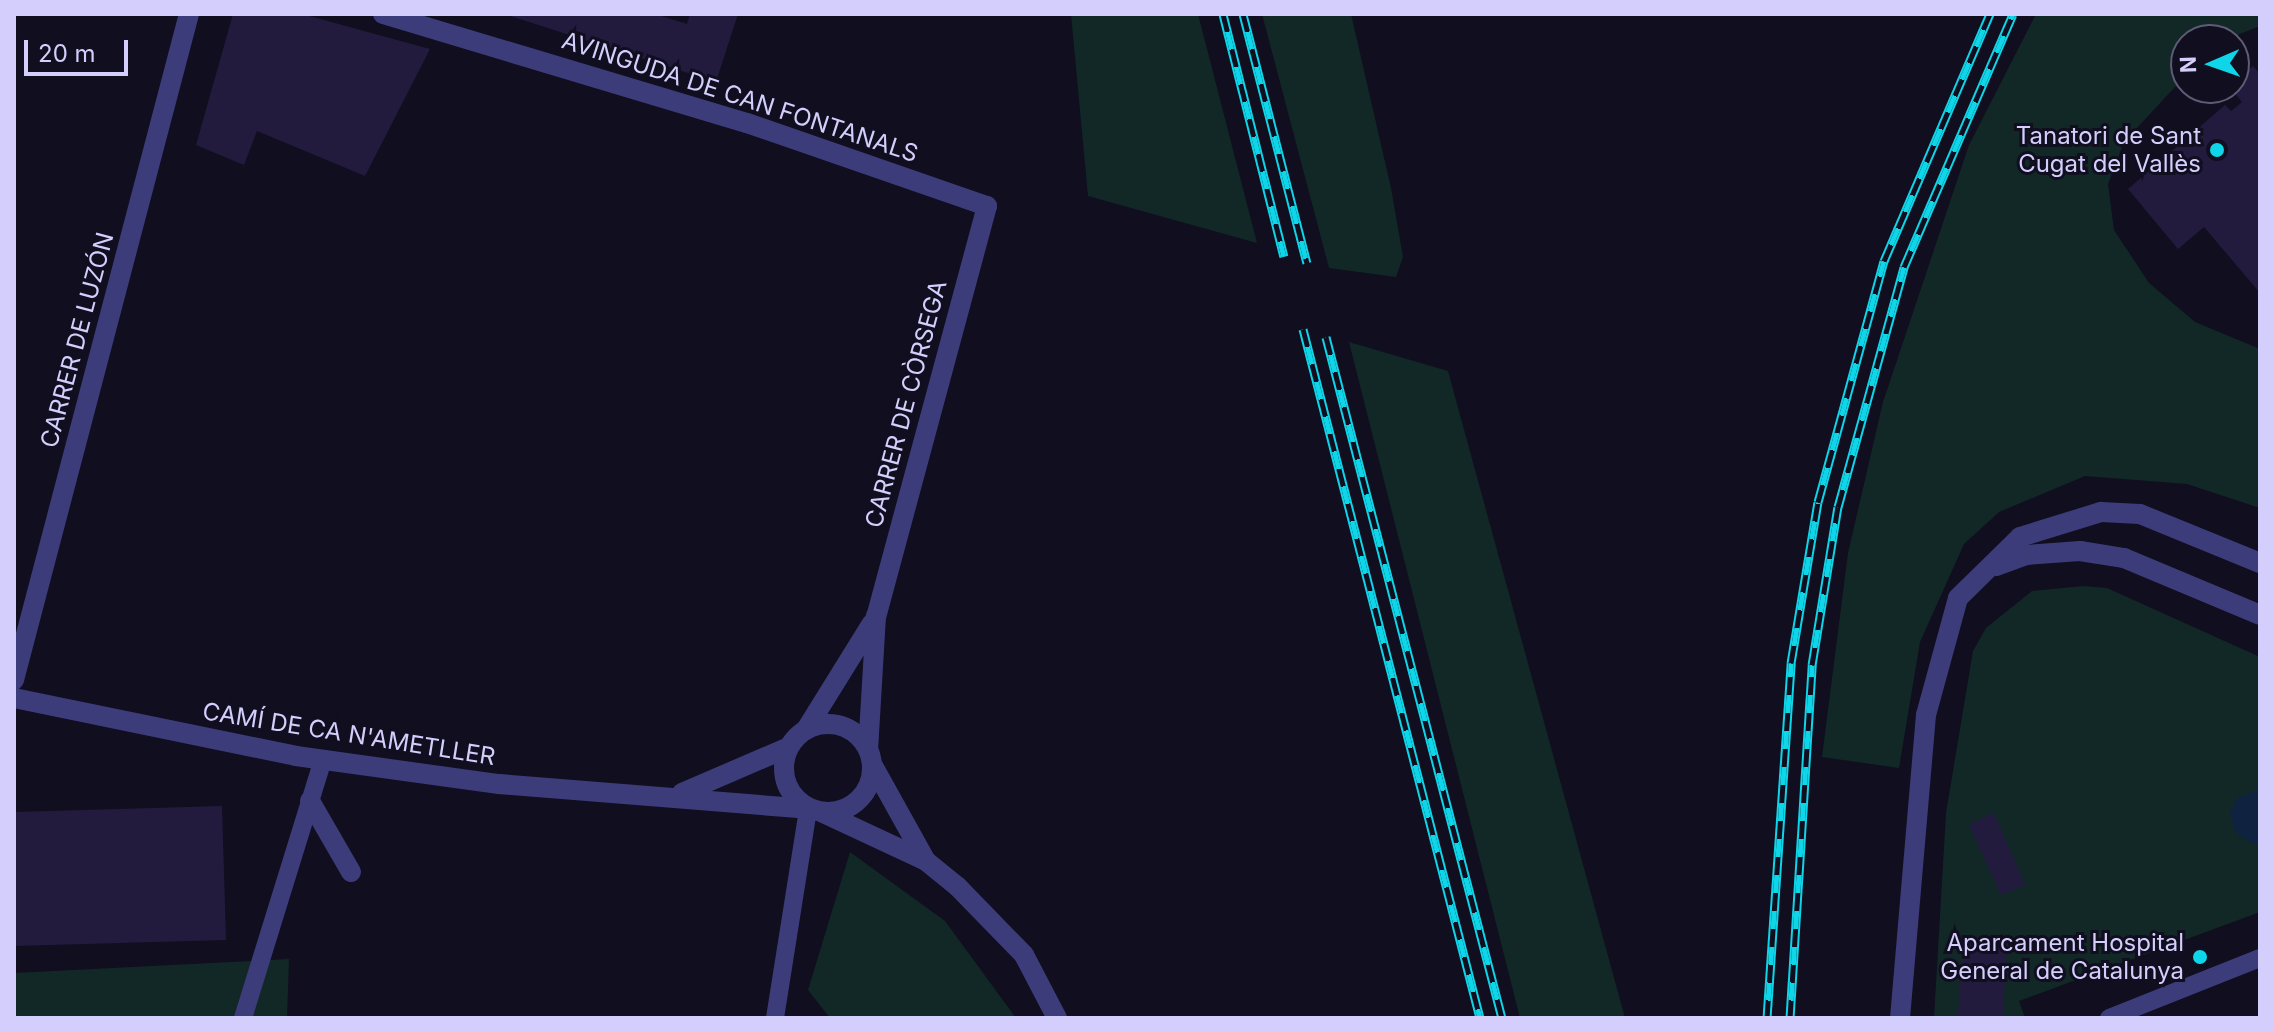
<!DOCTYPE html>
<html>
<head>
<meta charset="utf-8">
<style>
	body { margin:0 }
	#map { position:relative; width:2274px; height:1032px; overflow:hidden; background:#100e1f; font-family:Inter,sans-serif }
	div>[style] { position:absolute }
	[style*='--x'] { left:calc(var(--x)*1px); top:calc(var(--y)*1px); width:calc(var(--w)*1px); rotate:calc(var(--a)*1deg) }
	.green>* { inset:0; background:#112827 }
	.water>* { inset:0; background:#0f2341 }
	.building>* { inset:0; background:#221b3e }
	.lane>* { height:18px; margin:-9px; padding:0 9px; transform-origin:9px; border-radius:9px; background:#3d3c7b }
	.street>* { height:20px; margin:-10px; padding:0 10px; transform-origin:10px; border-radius:10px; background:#3d3c7b }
	.street>.ring { margin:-10px; padding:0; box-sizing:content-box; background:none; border:20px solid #3d3c7b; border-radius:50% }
	.rail>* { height:9px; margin-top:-4.5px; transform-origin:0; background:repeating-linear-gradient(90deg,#100e1f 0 18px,#0fd5e8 0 36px); box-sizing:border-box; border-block:2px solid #0fd5e8 }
	.dots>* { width:22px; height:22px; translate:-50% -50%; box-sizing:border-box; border:4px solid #100e1f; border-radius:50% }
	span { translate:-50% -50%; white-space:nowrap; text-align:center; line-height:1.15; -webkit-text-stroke:6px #100e1f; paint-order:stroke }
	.street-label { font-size:24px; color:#d3cefc }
	.poi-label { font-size:24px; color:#d3cefc }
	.right { translate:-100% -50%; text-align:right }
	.frame { position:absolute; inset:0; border:16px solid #d3cefc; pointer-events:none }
	.north { position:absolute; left:2170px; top:24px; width:80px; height:80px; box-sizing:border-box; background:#100e1f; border:2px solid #5e5b77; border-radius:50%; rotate:268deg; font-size:22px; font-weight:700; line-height:32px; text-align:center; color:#d3cefc }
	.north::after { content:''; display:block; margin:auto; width:28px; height:36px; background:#0fd5e8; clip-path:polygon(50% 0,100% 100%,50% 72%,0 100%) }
	.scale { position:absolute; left:24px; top:40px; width:104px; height:36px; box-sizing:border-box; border:4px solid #d3cefc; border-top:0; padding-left:10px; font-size:24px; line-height:28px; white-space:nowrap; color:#d3cefc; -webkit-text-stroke:6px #100e1f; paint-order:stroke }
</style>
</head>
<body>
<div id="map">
	<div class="green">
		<i style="clip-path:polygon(1071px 14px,1198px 14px,1257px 243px,1088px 196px)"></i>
		<i style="clip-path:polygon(1262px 14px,1351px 14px,1391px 188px,1403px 257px,1396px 277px,1329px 268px)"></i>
		<i style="clip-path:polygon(2036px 14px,2260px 14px,2260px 26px,2225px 40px,2186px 40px,2186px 75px,2124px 142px,2108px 184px,2114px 230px,2149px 283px,2195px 322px,2260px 349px,2260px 508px,2187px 484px,2085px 476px,1999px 512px,1964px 544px,1920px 642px,1899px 768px,1822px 757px,1848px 553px,1883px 402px,1969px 145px)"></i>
		<i style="clip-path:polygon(1349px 342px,1448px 371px,1625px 1018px,1520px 1018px)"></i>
		<i style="clip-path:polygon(2083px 586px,2107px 588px,2260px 657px,2260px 912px,2019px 1001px,2025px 1018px,1934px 1018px,1946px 813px,1973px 651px,1986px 628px,2032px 591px)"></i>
		<i style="clip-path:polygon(850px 852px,945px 921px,1016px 1018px,830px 1018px,808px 990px)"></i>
		<i style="clip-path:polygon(289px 959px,287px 1018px,14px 1018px,14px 973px)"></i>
	</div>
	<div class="water">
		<i style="clip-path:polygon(2260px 789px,2260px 844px,2252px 843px,2236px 833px,2230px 814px,2237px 798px)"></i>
	</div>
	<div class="building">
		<i style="clip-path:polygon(233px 14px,302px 14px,430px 49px,365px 176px,257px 131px,244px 165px,196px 145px)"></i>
		<i style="clip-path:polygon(655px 14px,687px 24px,690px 14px,738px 14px,716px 82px,507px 15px)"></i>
		<i style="clip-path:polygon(2253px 66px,2260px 74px,2260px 293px,2204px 227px,2178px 249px,2128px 189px,2225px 105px,2231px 111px,2242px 102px,2230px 88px)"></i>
		<i style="clip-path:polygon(222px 806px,226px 940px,14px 946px,14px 812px)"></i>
		<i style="clip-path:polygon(1994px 813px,2025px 885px,2001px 895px,1969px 824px)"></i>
		<i style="clip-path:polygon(1962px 943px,2007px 945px,2003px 1018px,1958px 1017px)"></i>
	</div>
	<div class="lane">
		<i style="--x:243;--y:1018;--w:271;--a:-72.8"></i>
		<i style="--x:775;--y:1018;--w:212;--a:-81"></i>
		<i style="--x:2109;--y:1018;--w:162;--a:-21.7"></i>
	</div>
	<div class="street">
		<i style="--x:383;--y:14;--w:380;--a:16.7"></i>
		<i style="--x:747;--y:123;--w:254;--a:19.1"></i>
		<i style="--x:987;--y:206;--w:425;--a:105.1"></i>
		<i style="--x:876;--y:616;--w:133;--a:93.4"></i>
		<i style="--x:1996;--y:566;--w:32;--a:-20"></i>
		<i style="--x:2026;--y:555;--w:54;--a:-4.2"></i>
		<i style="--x:2080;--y:551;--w:45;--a:9"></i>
		<i style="--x:2124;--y:558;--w:147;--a:22.7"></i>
		<i style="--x:14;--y:680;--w:689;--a:-75.28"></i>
		<i style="--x:14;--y:698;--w:288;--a:11.6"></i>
		<i style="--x:296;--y:756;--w:205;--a:7.9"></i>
		<i style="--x:499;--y:784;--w:310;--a:4.6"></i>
		<i class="ring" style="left:784px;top:724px;width:68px;height:68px"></i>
		<i style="--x:807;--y:728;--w:123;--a:-58.2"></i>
		<i style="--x:872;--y:764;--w:111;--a:60.9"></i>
		<i style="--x:682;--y:793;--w:116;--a:-23.3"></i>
		<i style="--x:310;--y:801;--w:82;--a:60"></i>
		<i style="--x:821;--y:812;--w:116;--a:25"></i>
		<i style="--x:926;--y:861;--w:40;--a:39"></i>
		<i style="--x:957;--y:886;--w:96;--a:45.8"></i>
		<i style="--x:1024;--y:955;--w:71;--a:62.4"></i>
		<i style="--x:1900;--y:1018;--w:304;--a:-85.1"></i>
		<i style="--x:1926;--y:715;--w:121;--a:-74.7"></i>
		<i style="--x:1958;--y:598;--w:87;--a:-44.5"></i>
		<i style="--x:2020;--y:537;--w:85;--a:-17.2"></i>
		<i style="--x:2101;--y:512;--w:39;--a:3"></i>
		<i style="--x:2140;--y:514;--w:130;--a:22.2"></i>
	</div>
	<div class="rail">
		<i style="--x:1223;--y:14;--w:250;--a:75.9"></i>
		<i style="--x:1243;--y:14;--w:257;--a:75.6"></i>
		<i style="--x:1303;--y:329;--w:711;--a:75.59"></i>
		<i style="--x:1326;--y:337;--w:703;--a:75.51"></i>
		<i style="--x:1767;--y:1018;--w:356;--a:-86.1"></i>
		<i style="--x:1791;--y:663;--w:163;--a:-80.5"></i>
		<i style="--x:1818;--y:502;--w:250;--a:-74.7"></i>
		<i style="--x:1884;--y:261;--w:269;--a:-66.8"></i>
		<i style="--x:1790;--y:1018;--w:354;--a:-86.4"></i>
		<i style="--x:1812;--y:665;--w:160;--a:-80.7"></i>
		<i style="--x:1838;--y:507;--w:249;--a:-74.6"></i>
		<i style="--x:1904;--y:267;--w:275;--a:-66.7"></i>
	</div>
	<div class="dots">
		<i style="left:2217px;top:150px;background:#0fd5e8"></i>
		<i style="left:2200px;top:957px;background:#0fd5e8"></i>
	</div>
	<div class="street-label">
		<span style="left:740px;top:97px;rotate:18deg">AVINGUDA DE CAN FONTANALS</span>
		<span style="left:77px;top:340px;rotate:-75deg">CARRER DE LUZÓN</span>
		<span style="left:906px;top:404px;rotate:-75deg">CARRER DE CÒRSEGA</span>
		<span style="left:349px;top:734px;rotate:9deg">CAMÍ DE CA N'AMETLLER</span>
	</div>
	<div class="poi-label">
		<span class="right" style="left:2201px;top:150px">Tanatori de Sant<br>Cugat del Vallès</span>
		<span class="right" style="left:2184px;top:957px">Aparcament Hospital<br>General de Catalunya</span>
	</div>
	<div class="frame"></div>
	<div class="north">N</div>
	<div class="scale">20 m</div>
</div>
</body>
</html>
